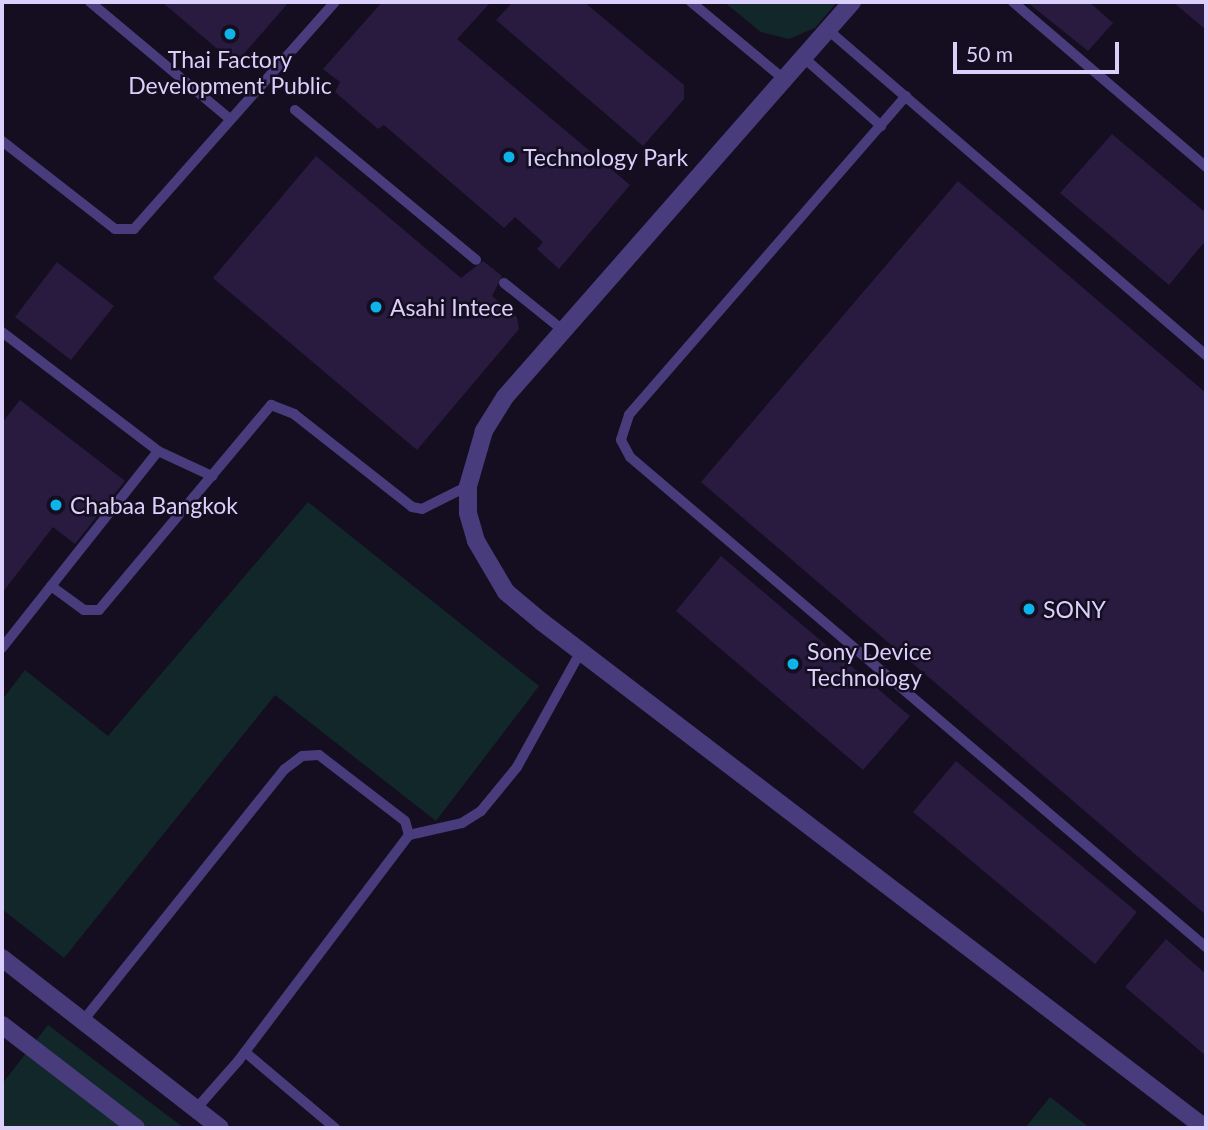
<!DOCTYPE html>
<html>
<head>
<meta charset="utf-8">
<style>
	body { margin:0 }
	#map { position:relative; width:1208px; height:1130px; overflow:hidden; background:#140e20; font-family:Lato,sans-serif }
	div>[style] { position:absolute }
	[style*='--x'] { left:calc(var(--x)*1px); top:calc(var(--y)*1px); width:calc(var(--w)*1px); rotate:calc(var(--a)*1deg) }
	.green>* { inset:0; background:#122729 }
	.building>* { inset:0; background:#281b3f }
	.service>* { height:10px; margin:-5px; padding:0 5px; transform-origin:5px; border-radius:5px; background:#483c7c }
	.minor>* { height:18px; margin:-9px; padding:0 9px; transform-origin:9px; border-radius:9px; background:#483c7c }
	.dots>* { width:19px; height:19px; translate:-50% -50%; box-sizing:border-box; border:4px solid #140e20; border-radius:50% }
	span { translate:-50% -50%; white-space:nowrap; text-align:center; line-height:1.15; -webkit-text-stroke:5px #140e20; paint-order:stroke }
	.poi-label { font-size:23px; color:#dbd0fc }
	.left { translate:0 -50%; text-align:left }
	.frame { position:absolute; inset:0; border:4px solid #dbd0fc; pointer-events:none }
	.scale { position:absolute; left:953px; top:42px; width:166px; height:32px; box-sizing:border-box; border:4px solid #dbd0fc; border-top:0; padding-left:9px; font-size:21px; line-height:24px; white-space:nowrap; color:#dbd0fc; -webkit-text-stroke:5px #140e20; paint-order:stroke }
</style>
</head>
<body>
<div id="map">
	<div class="green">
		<i style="clip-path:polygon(724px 2px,837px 2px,815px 28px,789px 39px,761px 32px)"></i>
		<i style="clip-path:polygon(308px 502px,539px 686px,436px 821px,275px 695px,64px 958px,2px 909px,2px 700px,25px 670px,108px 736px)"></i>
		<i style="clip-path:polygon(48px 1025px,184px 1128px,2px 1128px,2px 1084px)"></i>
		<i style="clip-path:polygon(1050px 1097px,1090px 1128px,1025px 1128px)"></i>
	</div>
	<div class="building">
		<i style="clip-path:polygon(162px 2px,289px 2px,235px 64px)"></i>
		<i style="clip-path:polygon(382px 2px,491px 2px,457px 39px,630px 185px,559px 269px,537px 249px,543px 242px,515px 217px,504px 228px,384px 125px,378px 129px,335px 92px,340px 82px,323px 69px)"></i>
		<i style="clip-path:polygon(513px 2px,584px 2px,684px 85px,684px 99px,643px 146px,496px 20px)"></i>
		<i style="clip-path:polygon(1027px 2px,1089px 2px,1113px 23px,1088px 51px)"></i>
		<i style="clip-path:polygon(1173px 2px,1206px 2px,1206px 30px)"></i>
		<i style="clip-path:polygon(1112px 134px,1206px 213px,1206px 240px,1169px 285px,1060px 193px)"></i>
		<i style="clip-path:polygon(316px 156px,461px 278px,483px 261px,502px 276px,492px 296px,517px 317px,519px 329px,417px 450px,213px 278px)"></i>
		<i style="clip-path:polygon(958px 181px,1206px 393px,1206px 915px,701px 482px)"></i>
		<i style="clip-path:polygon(57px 262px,114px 306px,71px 360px,15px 317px)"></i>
		<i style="clip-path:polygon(20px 400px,125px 481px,75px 544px,53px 527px,2px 593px,2px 423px)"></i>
		<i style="clip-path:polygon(721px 556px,910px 716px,863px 770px,676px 611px)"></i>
		<i style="clip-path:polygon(956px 761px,1137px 912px,1095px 964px,913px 812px)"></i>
		<i style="clip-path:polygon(1166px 939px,1206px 974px,1206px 1056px,1125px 987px)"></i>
	</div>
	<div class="service">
		<i style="--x:90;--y:2;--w:182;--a:39.9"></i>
		<i style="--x:691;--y:2;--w:122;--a:39.7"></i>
		<i style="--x:1013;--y:2;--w:254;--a:40.5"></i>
		<i style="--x:828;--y:30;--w:499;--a:40.7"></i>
		<i style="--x:804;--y:58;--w:103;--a:41.4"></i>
		<i style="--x:906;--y:96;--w:422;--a:131"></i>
		<i style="--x:629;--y:415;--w:26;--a:108"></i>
		<i style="--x:621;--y:440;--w:19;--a:62"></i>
		<i style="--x:630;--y:457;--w:756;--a:40.39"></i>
		<i style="--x:295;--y:110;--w:235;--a:39.6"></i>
		<i style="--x:2;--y:141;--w:143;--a:37.9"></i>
		<i style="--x:115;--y:229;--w:19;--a:0"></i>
		<i style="--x:134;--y:229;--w:303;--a:-48.5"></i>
		<i style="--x:504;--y:283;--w:77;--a:38.7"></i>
		<i style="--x:2;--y:332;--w:196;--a:37.3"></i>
		<i style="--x:158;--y:451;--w:60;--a:24.8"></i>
		<i style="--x:51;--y:586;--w:41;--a:36"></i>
		<i style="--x:84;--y:610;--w:15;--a:0"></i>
		<i style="--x:99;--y:610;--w:268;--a:-50"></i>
		<i style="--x:271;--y:405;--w:25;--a:21"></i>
		<i style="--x:294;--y:414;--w:150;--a:38.2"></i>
		<i style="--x:412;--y:507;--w:10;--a:11"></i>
		<i style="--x:422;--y:509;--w:51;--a:-26.6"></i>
		<i style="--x:2;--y:648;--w:251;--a:-51.6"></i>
		<i style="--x:409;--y:835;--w:54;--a:-12.8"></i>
		<i style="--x:462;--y:823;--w:22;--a:-32"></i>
		<i style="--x:481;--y:811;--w:57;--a:-50.7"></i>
		<i style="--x:517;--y:767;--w:132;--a:-61.1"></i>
		<i style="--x:82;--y:1022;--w:324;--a:-51.3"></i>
		<i style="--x:285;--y:769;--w:21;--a:-37"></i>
		<i style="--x:302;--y:756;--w:17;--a:-3"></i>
		<i style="--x:319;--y:755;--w:108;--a:37.5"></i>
		<i style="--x:405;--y:821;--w:15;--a:74"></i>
		<i style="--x:409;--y:835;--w:282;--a:127.1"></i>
		<i style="--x:239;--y:1060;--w:65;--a:131.3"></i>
		<i style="--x:245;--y:1052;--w:118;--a:40.2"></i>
	</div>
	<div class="minor">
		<i style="--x:852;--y:2;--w:526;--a:131.3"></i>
		<i style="--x:505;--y:397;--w:40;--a:122"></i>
		<i style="--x:484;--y:431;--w:57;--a:106.2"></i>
		<i style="--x:468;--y:486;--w:27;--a:90"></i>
		<i style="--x:468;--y:513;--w:29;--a:74"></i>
		<i style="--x:476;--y:541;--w:59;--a:59.5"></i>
		<i style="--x:506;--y:592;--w:47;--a:39.8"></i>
		<i style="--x:542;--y:622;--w:834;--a:37.35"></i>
		<i style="--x:2;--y:958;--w:276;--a:37.9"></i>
		<i style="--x:2;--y:1025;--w:169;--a:37.5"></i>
	</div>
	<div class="dots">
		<i style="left:230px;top:34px;background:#0eb4e9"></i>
		<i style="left:509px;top:157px;background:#0eb4e9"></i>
		<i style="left:376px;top:307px;background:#0eb4e9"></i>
		<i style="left:56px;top:505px;background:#0eb4e9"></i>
		<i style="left:1029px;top:609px;background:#0eb4e9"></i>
		<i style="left:793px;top:664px;background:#0eb4e9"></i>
	</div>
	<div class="poi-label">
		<span style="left:230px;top:72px">Thai Factory<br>Development Public</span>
		<span class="left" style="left:523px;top:157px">Technology Park</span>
		<span class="left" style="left:390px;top:307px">Asahi Intece</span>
		<span class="left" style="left:70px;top:505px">Chabaa Bangkok</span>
		<span class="left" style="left:1043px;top:609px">SONY</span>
		<span class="left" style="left:807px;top:664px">Sony Device<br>Technology</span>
	</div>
	<div class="frame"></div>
	<div class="scale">50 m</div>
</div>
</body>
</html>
